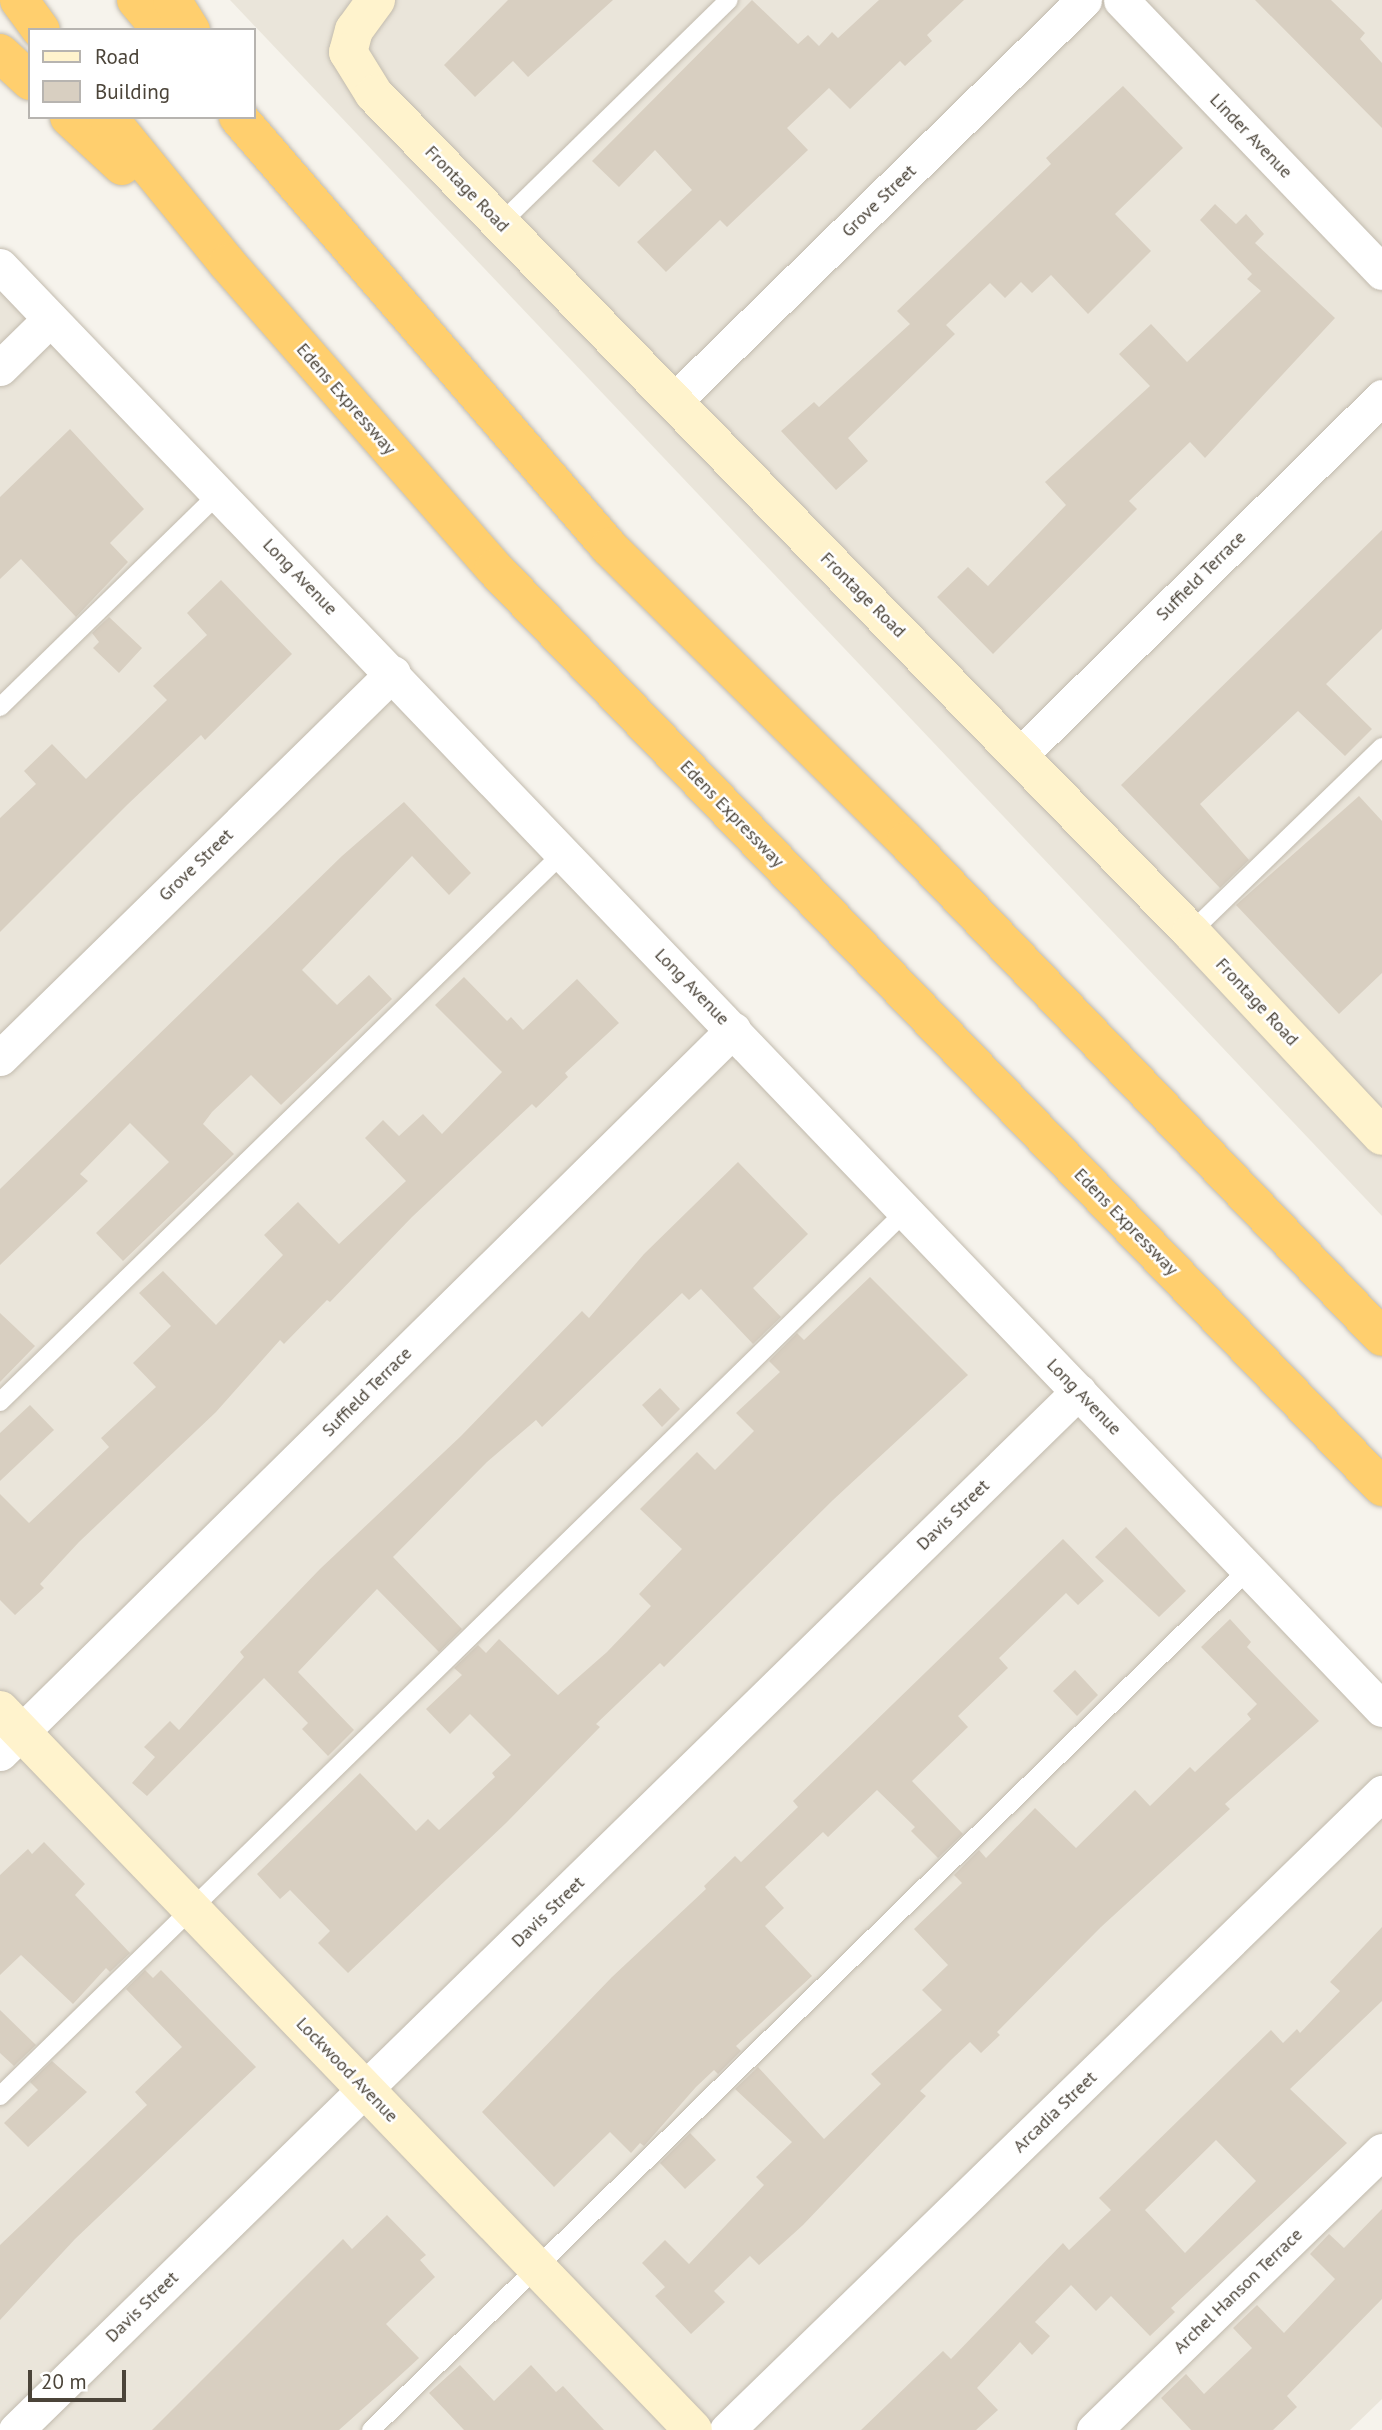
<!DOCTYPE html>
<html>
<head>
<meta charset="utf-8">
<style>
	body { margin:0 }
	#map { position:relative; width:1382px; height:2430px; overflow:hidden; background:#f6f3ec; font-family:"PT Sans",sans-serif }
	div>[style] { position:absolute }
	[style*='--x'] { left:calc(var(--x)*1px); top:calc(var(--y)*1px); width:calc(var(--w)*1px); rotate:calc(var(--a)*1deg) }
	.residential>* { inset:0; background:#eae5da }
	.building>* { inset:0; background:#d8cfc1 }
	.roads { filter:drop-shadow(0 0 2px #c2bbae) drop-shadow(0 0 2px #c2bbae) }
	.lane>* { height:18px; margin:-9px; padding:0 9px; transform-origin:9px; border-radius:9px; background:#fff }
	.street>* { height:35px; margin:-17.5px; padding:0 17.5px; transform-origin:17.5px; border-radius:17.5px; background:#fff }
	.secondary>* { height:38px; margin:-19px; padding:0 19px; transform-origin:19px; border-radius:19px; background:#fff3cd }
	.highway>* { height:38px; margin:-19px; padding:0 19px; transform-origin:19px; border-radius:19px; background:#ffcf6e }
	span { translate:-50% -50%; white-space:nowrap; text-align:center; line-height:1.15; -webkit-text-stroke:5px #fff; paint-order:stroke }
	.street-label { font-size:18px; color:#4b4439 }
	.legend { position:absolute; left:28px; top:28px; width:228px; height:91px; box-sizing:border-box; background:#fff; border:2px solid #b7b4b0; margin:0; padding:9px 12px; list-style:none; font-size:21px; color:#4b4439 }
	.legend li { display:flex; align-items:center; gap:14px; height:35px }
	.legend b { width:35px; border:2px solid #b7b4b0 }
	.scale { position:absolute; left:28px; top:2370px; width:98px; height:32px; box-sizing:border-box; border:4px solid #4b4439; border-top:0; padding-left:9px; font-size:21px; line-height:24px; white-space:nowrap; color:#4b4439; -webkit-text-stroke:5px #fff; paint-order:stroke }
</style>
</head>
<body>
<div id="map">
	<div class="residential">
		<i style="clip-path:polygon(230px 0,1382px 0,1382px 1216px)"></i>
		<i style="clip-path:polygon(0 262px,1382px 1688px,1382px 2399px,1350px 2430px,0 2430px)"></i>
	</div>
	<div class="building">
		<i style="clip-path:polygon(508px 0,613px 0,528px 77px,513px 61px,475px 97px,444px 65px)"></i>
		<i style="clip-path:polygon(752px 0,798px 44px,808px 35px,819px 46px,832px 32px,838px 38px,879px 0,964px 0,927px 35px,932px 41px,905px 66px,900px 61px,850px 109px,829px 88px,787px 128px,808px 150px,727px 227px,720px 220px,666px 272px,637px 242px,692px 190px,655px 150px,619px 187px,592px 161px)"></i>
		<i style="clip-path:polygon(1255px 0,1331px 0,1365px 33px,1360px 39px,1382px 63px,1382px 128px)"></i>
		<i style="clip-path:polygon(1123px 86px,1183px 148px,1115px 214px,1151px 251px,1088px 314px,1051px 275px,1032px 293px,1021px 282px,1005px 298px,990px 283px,946px 325px,955px 334px,848px 438px,868px 461px,836px 490px,781px 431px,814px 402px,819px 407px,910px 324px,897px 311px,1051px 164px,1046px 158px)"></i>
		<i style="clip-path:polygon(1215px 204px,1236px 224px,1246px 214px,1264px 234px,1255px 243px,1335px 318px,1205px 458px,1190px 442px,1129px 501px,1137px 509px,993px 654px,937px 597px,968px 567px,988px 586px,1066px 505px,1045px 482px,1150px 386px,1119px 354px,1151px 324px,1187px 362px,1261px 291px,1247px 279px,1252px 274px,1200px 220px)"></i>
		<i style="clip-path:polygon(70px 429px,144px 509px,110px 543px,128px 562px,76px 617px,21px 559px,0 579px,0 497px)"></i>
		<i style="clip-path:polygon(1382px 530px,1382px 629px,1326px 684px,1372px 729px,1345px 756px,1298px 711px,1200px 804px,1249px 860px,1220px 888px,1121px 785px)"></i>
		<i style="clip-path:polygon(221px 580px,292px 654px,205px 740px,201px 735px,127px 805px,0 932px,0 818px,36px 784px,24px 771px,52px 744px,86px 779px,167px 700px,153px 686px,207px 635px,187px 613px)"></i>
		<i style="clip-path:polygon(109px 617px,142px 648px,119px 673px,93px 648px,99px 642px,92px 633px)"></i>
		<i style="clip-path:polygon(1359px 796px,1382px 821px,1382px 973px,1339px 1014px,1236px 905px)"></i>
		<i style="clip-path:polygon(404px 802px,471px 873px,449px 895px,412px 856px,302px 970px,337px 1005px,369px 975px,392px 999px,281px 1105px,251px 1075px,212px 1112px,203px 1124px,234px 1154px,123px 1261px,96px 1233px,169px 1162px,130px 1123px,80px 1174px,88px 1181px,0 1265px,0 1189px,342px 856px)"></i>
		<i style="clip-path:polygon(464px 977px,507px 1021px,511px 1017px,523px 1030px,577px 979px,619px 1023px,565px 1073px,568px 1077px,536px 1108px,532px 1104px,412px 1217px,330px 1302px,327px 1300px,284px 1344px,280px 1340px,216px 1412px,79px 1542px,40px 1584px,44px 1588px,15px 1615px,0 1600px,0 1494px,29px 1523px,109px 1447px,101px 1438px,156px 1387px,133px 1363px,171px 1326px,139px 1293px,163px 1271px,216px 1325px,283px 1255px,264px 1235px,298px 1202px,339px 1244px,406px 1181px,365px 1138px,383px 1120px,399px 1136px,423px 1114px,442px 1134px,502px 1072px,435px 1005px)"></i>
		<i style="clip-path:polygon(738px 1162px,808px 1234px,753px 1288px,781px 1317px,753px 1344px,701px 1289px,689px 1300px,682px 1293px,542px 1427px,536px 1420px,487px 1462px,393px 1557px,462px 1629px,439px 1652px,377px 1589px,298px 1672px,354px 1730px,328px 1756px,302px 1729px,308px 1723px,264px 1678px,147px 1796px,132px 1783px,155px 1757px,144px 1747px,170px 1721px,179px 1730px,244px 1657px,240px 1652px,320px 1569px,461px 1436px,582px 1311px,589px 1318px,644px 1254px)"></i>
		<i style="clip-path:polygon(870px 1277px,968px 1375px,833px 1500px,664px 1667px,660px 1663px,596px 1724px,600px 1727px,506px 1823px,348px 1973px,318px 1943px,330px 1931px,290px 1890px,280px 1899px,257px 1874px,360px 1773px,416px 1831px,428px 1819px,439px 1830px,495px 1777px,492px 1773px,511px 1755px,470px 1714px,450px 1734px,426px 1709px,462px 1675px,454px 1668px,478px 1645px,486px 1653px,499px 1639px,558px 1695px,607px 1652px,651px 1606px,639px 1594px,682px 1549px,640px 1509px,697px 1452px,715px 1470px,754px 1431px,736px 1413px,780px 1372px,769px 1361px,797px 1333px,804px 1340px)"></i>
		<i style="clip-path:polygon(0 1313px,35px 1346px,0 1382px)"></i>
		<i style="clip-path:polygon(660px 1388px,680px 1409px,662px 1427px,642px 1405px)"></i>
		<i style="clip-path:polygon(30px 1405px,54px 1430px,0 1481px,0 1433px)"></i>
		<i style="clip-path:polygon(1126px 1527px,1186px 1591px,1159px 1617px,1095px 1557px)"></i>
		<i style="clip-path:polygon(1063px 1539px,1104px 1581px,1078px 1605px,1066px 1593px,999px 1658px,1008px 1668px,958px 1716px,968px 1727px,912px 1781px,963px 1834px,938px 1858px,911px 1831px,915px 1827px,877px 1790px,828px 1837px,823px 1832px,765px 1887px,784px 1908px,765px 1926px,812px 1976px,736px 2046px,741px 2051px,718px 2074px,714px 2070px,696px 2087px,644px 2146px,640px 2143px,631px 2153px,610px 2132px,554px 2187px,482px 2112px,612px 1977px,706px 1889px,704px 1886px,735px 1856px,741px 1862px,798px 1807px,793px 1801px)"></i>
		<i style="clip-path:polygon(1230px 1619px,1251px 1642px,1247px 1647px,1319px 1721px,1225px 1804px,1230px 1809px,1101px 1927px,997px 2032px,1000px 2035px,981px 2053px,970px 2042px,952px 2059px,920px 2091px,926px 2096px,803px 2225px,759px 2265px,750px 2256px,714px 2291px,725px 2302px,691px 2334px,655px 2296px,665px 2287px,642px 2263px,665px 2240px,689px 2264px,764px 2185px,756px 2177px,792px 2142px,735px 2089px,758px 2067px,824px 2139px,881px 2084px,871px 2074px,942px 2010px,922px 1990px,948px 1965px,914px 1929px,962px 1883px,954px 1875px,979px 1850px,986px 1858px,1035px 1808px,1076px 1848px,1135px 1790px,1150px 1806px,1190px 1767px,1195px 1772px,1251px 1719px,1247px 1714px,1257px 1704px,1201px 1647px)"></i>
		<i style="clip-path:polygon(1075px 1670px,1098px 1695px,1077px 1716px,1053px 1691px)"></i>
		<i style="clip-path:polygon(44px 1842px,85px 1884px,75px 1895px,130px 1953px,110px 1972px,106px 1968px,73px 2004px,21px 1955px,0 1975px,0 1875px,28px 1849px,32px 1854px)"></i>
		<i style="clip-path:polygon(evenodd,1382px 1927px,1382px 2001px,1290px 2089px,1347px 2143px,1171px 2308px,1175px 2312px,1150px 2336px,1111px 2296px,1096px 2311px,1071px 2285px,1035px 2322px,1050px 2336px,1032px 2355px,1020px 2342px,977px 2388px,998px 2410px,976px 2430px,861px 2430px,943px 2351px,951px 2359px,1063px 2243px,1069px 2250px,1111px 2210px,1099px 2198px,1271px 2030px,1283px 2043px,1297px 2029px,1300px 2033px,1340px 1991px,1330px 1982px,1382px 1927px,1216px 2140px,1256px 2181px,1185px 2253px,1145px 2210px,1216px 2140px)"></i>
		<i style="clip-path:polygon(145px 1970px,153px 1978px,161px 1970px,256px 2067px,75px 2239px,0 2320px,0 2245px,147px 2105px,135px 2092px,182px 2047px,126px 1989px)"></i>
		<i style="clip-path:polygon(0 2010px,36px 2045px,14px 2066px,0 2053px)"></i>
		<i style="clip-path:polygon(52px 2061px,87px 2092px,28px 2147px,4px 2123px,38px 2090px,30px 2082px)"></i>
		<i style="clip-path:polygon(690px 2133px,716px 2160px,685px 2189px,660px 2163px)"></i>
		<i style="clip-path:polygon(1382px 2209px,1382px 2299px,1287px 2396px,1297px 2407px,1273px 2430px,1191px 2430px,1161px 2398px,1186px 2374px,1204px 2394px,1252px 2348px,1233px 2328px,1257px 2305px,1284px 2333px,1335px 2279px,1310px 2254px,1329px 2234px,1344px 2248px)"></i>
		<i style="clip-path:polygon(387px 2215px,426px 2255px,420px 2260px,435px 2277px,386px 2324px,419px 2358px,394px 2381px,339px 2430px,152px 2430px,343px 2239px,352px 2249px)"></i>
		<i style="clip-path:polygon(460px 2365px,494px 2401px,531px 2365px,556px 2392px,563px 2386px,604px 2430px,464px 2430px,429px 2393px)"></i>
	</div>
	<div class="roads">
		<div class="lane">
			<i style="--x:500;--y:224;--w:320;--a:-44.4"></i>
			<i style="--x:0;--y:707;--w:306;--a:-44.3"></i>
			<i style="--x:1191;--y:932;--w:266;--a:-44.1"></i>
			<i style="--x:0;--y:1402;--w:788;--a:-44.28"></i>
			<i style="--x:0;--y:2096;--w:1267;--a:-44.33"></i>
			<i style="--x:371;--y:2430;--w:1230;--a:-44.44"></i>
		</div>
		<div class="street">
			<i style="--x:1121;--y:0;--w:377;--a:46.2"></i>
			<i style="--x:0;--y:266;--w:1998;--a:46.24"></i>
			<i style="--x:0;--y:368;--w:70;--a:-44.4"></i>
			<i style="--x:673;--y:402;--w:575;--a:-44.37"></i>
			<i style="--x:1020;--y:755;--w:509;--a:-44.68"></i>
			<i style="--x:0;--y:1058;--w:550;--a:-44.41"></i>
			<i style="--x:0;--y:1753;--w:1030;--a:-44.61"></i>
			<i style="--x:16;--y:2430;--w:1486;--a:-44.35"></i>
			<i style="--x:727;--y:2430;--w:914;--a:-44.2"></i>
			<i style="--x:1094;--y:2430;--w:401;--a:-44.1"></i>
		</div>
		<div class="secondary">
			<i style="--x:376;--y:0;--w:37;--a:126"></i>
			<i style="--x:354;--y:30;--w:23;--a:105"></i>
			<i style="--x:348;--y:52;--w:49;--a:58.2"></i>
			<i style="--x:374;--y:94;--w:1170;--a:45.73"></i>
			<i style="--x:1191;--y:932;--w:279;--a:46.9"></i>
			<i style="--x:0;--y:1710;--w:999;--a:46.09"></i>
		</div>
		<div class="highway">
			<i style="--x:19;--y:0;--w:37;--a:54"></i>
			<i style="--x:136;--y:0;--w:39;--a:50"></i>
			<i style="--x:172;--y:0;--w:36;--a:58"></i>
			<i style="--x:0;--y:53;--w:41;--a:43"></i>
			<i style="--x:69;--y:117;--w:72;--a:42.8"></i>
			<i style="--x:108;--y:117;--w:188;--a:50.8"></i>
			<i style="--x:227;--y:263;--w:405;--a:48.8"></i>
			<i style="--x:494;--y:568;--w:1278;--a:45.98"></i>
			<i style="--x:238;--y:117;--w:568;--a:49.21"></i>
			<i style="--x:609;--y:547;--w:418;--a:44.7"></i>
			<i style="--x:906;--y:841;--w:687;--a:46.18"></i>
		</div>
	</div>
	<div class="street-label">
		<span style="left:1251px;top:136px;rotate:46deg">Linder Avenue</span>
		<span style="left:467px;top:189px;rotate:46deg">Frontage Road</span>
		<span style="left:879px;top:201px;rotate:-44deg">Grove Street</span>
		<span style="left:346px;top:399px;rotate:49deg">Edens Expressway</span>
		<span style="left:1201px;top:576px;rotate:-45deg">Suffield Terrace</span>
		<span style="left:300px;top:577px;rotate:46deg">Long Avenue</span>
		<span style="left:863px;top:595px;rotate:45deg">Frontage Road</span>
		<span style="left:732px;top:814px;rotate:46deg">Edens Expressway</span>
		<span style="left:196px;top:865px;rotate:-44deg">Grove Street</span>
		<span style="left:692px;top:987px;rotate:46deg">Long Avenue</span>
		<span style="left:1257px;top:1002px;rotate:47deg">Frontage Road</span>
		<span style="left:1126px;top:1222px;rotate:46deg">Edens Expressway</span>
		<span style="left:367px;top:1392px;rotate:-45deg">Suffield Terrace</span>
		<span style="left:1084px;top:1397px;rotate:46deg">Long Avenue</span>
		<span style="left:953px;top:1515px;rotate:-44deg">Davis Street</span>
		<span style="left:548px;top:1912px;rotate:-44deg">Davis Street</span>
		<span style="left:347px;top:2070px;rotate:46deg">Lockwood Avenue</span>
		<span style="left:1055px;top:2112px;rotate:-44deg">Arcadia Street</span>
		<span style="left:1238px;top:2291px;rotate:-44deg">Archel Hanson Terrace</span>
		<span style="left:142px;top:2307px;rotate:-44deg">Davis Street</span>
	</div>
	<ul class="legend">
	<li><b style="height:9px;background:#fff3cd"></b>Road</li>
	<li><b style="height:19px;background:#d8cfc1"></b>Building</li>
	</ul>
	<div class="scale">20 m</div>
</div>
</body>
</html>
